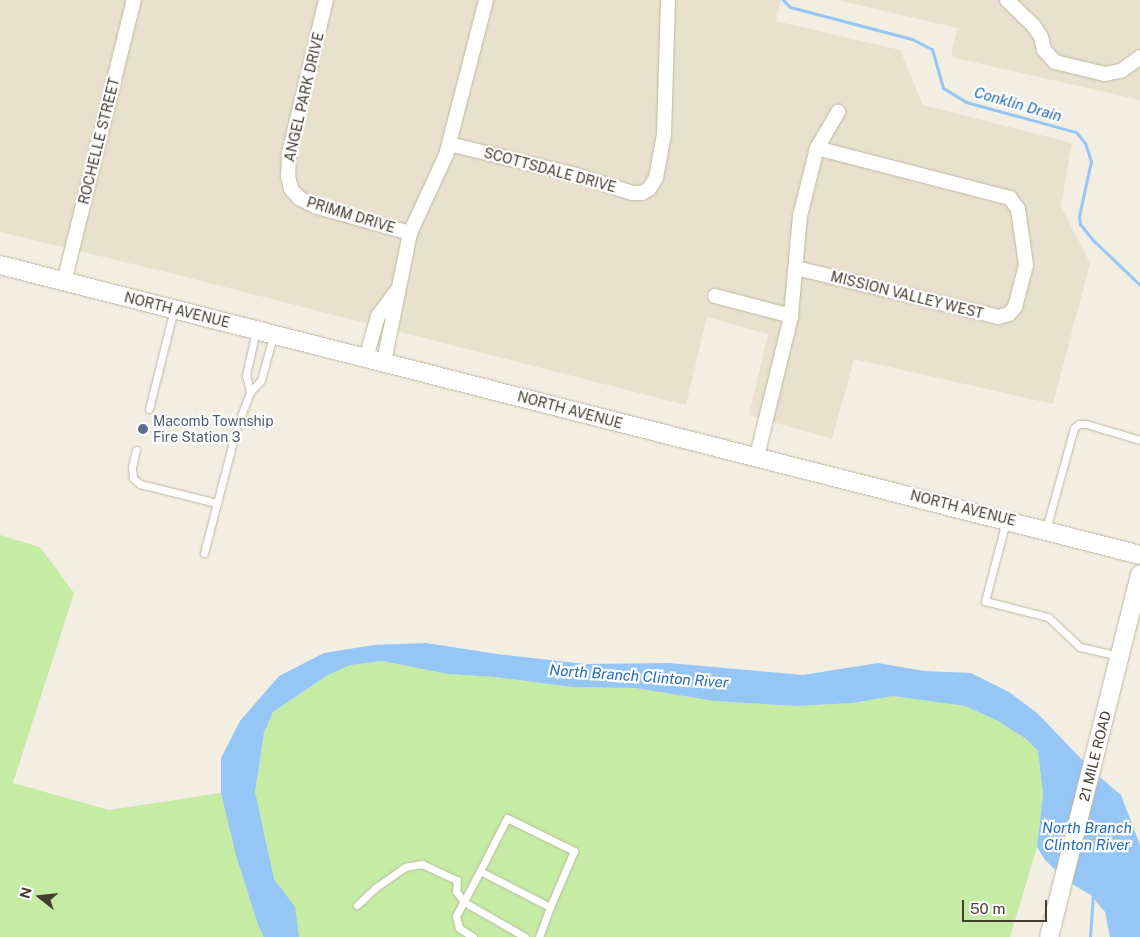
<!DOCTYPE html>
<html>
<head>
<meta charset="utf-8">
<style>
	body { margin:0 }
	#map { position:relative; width:1140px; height:937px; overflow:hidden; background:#f2eee1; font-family:"Public Sans",sans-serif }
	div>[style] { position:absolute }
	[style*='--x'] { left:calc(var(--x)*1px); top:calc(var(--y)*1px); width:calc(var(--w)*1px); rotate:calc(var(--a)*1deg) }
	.residential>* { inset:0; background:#e7e1ce }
	.green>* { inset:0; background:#c5eba5 }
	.water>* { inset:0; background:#96c6f6 }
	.stream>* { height:3px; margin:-1.5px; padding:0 1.5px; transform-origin:1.5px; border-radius:1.5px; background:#96c6f6 }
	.roads { filter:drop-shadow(0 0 1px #beb7a3) drop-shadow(0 0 1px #beb7a3) }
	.service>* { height:7px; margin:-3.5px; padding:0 3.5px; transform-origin:3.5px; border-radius:3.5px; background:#fff }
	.minor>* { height:14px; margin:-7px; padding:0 7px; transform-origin:7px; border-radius:7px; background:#fff }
	.tertiary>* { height:18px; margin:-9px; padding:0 9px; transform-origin:9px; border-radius:9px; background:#fff }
	.dots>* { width:14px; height:14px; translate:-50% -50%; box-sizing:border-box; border:2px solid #fff; border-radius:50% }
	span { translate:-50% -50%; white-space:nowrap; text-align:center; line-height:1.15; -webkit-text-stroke:4.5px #fff; paint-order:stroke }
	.street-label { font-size:14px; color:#443e31 }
	.service-label { font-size:14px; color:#4e5e75 }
	.left { translate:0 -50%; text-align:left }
	.water-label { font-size:15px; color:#226bb7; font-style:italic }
	.north { position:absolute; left:15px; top:872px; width:50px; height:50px; -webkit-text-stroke:4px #fff; paint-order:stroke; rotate:286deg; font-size:14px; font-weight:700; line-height:20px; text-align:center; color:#443e31 }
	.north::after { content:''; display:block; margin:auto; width:18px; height:22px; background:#443e31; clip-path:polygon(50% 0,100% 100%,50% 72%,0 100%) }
	.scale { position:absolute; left:962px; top:900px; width:85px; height:22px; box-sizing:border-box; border:2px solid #443e31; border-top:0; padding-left:6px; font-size:15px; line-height:18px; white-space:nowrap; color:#443e31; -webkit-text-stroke:4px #fff; paint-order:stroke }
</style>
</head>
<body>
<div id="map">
	<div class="residential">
		<i style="clip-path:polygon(0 0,781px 0,776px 21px,900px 50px,923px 105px,1072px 143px,1061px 206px,1090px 263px,1053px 404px,854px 359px,832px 439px,749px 415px,768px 334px,707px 317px,686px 405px,170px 273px,0 232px)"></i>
		<i style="clip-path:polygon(837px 0,1140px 0,1140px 100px,951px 57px,957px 28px)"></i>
	</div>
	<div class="green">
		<i style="clip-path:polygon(0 535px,40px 547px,74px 593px,13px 783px,109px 810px,221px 793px,255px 792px,264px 733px,273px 712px,328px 675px,351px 665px,382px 661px,448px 674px,494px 677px,572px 687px,635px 688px,714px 701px,797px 706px,853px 703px,893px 696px,965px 706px,996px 720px,1025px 738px,1038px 751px,1043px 794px,1037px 847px,1010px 937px,0 937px)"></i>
	</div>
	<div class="water">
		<i style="clip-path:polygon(426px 643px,497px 654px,585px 664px,669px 663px,803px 675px,878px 663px,924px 671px,971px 673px,1009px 692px,1037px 713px,1095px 773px,1121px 795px,1140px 845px,1140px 937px,1110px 937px,1105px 912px,1091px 895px,1067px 881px,1045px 860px,1037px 847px,1043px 794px,1038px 751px,1025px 738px,996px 720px,965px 706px,893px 696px,853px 703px,797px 706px,714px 701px,635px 688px,572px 687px,494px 677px,448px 674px,382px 661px,351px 665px,328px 675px,273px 712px,264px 733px,255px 792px,274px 879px,295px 907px,299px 937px,264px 937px,257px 922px,236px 855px,221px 793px,221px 758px,240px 721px,279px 676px,324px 653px,374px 645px)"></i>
	</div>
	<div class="stream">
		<i style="--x:783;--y:0;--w:10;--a:45"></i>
		<i style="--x:790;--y:7;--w:126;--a:14.7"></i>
		<i style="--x:912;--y:39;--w:22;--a:27"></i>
		<i style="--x:932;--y:49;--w:41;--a:74.2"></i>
		<i style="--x:943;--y:88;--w:27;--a:31"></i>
		<i style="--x:966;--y:102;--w:114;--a:15.3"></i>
		<i style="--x:1076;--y:132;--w:14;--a:51"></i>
		<i style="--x:1085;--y:143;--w:19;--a:72"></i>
		<i style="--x:1091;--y:161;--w:56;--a:102.3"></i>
		<i style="--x:1079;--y:216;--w:8;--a:83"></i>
		<i style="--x:1080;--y:224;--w:22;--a:51"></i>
		<i style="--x:1094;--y:241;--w:64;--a:43.7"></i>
		<i style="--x:1090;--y:937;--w:44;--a:-86.1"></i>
	</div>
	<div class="roads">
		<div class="service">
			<i style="--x:250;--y:392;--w:17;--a:-103"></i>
			<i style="--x:246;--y:375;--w:45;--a:-77.2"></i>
			<i style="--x:149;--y:409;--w:103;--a:-76"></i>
			<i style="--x:136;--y:450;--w:18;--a:103"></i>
			<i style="--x:132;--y:468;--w:10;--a:84"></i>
			<i style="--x:133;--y:478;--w:9;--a:41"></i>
			<i style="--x:140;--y:484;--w:79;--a:13.9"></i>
			<i style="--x:1006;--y:521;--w:83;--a:104.7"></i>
			<i style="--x:985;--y:601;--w:65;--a:14.3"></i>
			<i style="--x:1048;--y:617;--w:44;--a:43.2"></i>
			<i style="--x:1080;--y:647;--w:40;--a:13"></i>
			<i style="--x:1046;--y:529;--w:105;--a:-74.5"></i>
			<i style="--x:1074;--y:428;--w:6;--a:-39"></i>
			<i style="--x:1079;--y:424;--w:7;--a:0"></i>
			<i style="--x:1086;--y:424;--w:56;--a:16.5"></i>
			<i style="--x:204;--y:553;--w:131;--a:-75.4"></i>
			<i style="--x:237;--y:426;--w:36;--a:-69"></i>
			<i style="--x:250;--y:392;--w:16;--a:-47"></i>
			<i style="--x:261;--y:380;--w:46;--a:-74.7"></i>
			<i style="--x:480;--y:871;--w:59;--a:-63"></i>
			<i style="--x:507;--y:818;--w:75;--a:26.2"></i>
			<i style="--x:574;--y:851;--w:61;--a:113.2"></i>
			<i style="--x:357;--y:905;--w:25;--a:-43"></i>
			<i style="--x:375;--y:888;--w:37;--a:-35"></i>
			<i style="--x:405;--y:867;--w:17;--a:-10"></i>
			<i style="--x:422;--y:864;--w:38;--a:25"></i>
			<i style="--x:457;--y:880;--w:11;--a:95"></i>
			<i style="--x:456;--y:891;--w:14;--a:54"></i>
			<i style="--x:464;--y:902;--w:70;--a:29.8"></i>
			<i style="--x:473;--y:937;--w:17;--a:-147"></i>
			<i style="--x:459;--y:928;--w:12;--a:-104"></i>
			<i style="--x:456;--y:916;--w:51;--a:-61.9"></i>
			<i style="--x:480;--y:871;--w:79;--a:27.2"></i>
			<i style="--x:550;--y:907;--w:32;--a:110"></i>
		</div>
		<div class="minor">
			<i style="--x:326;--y:0;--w:157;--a:103.6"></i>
			<i style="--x:289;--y:153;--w:23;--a:92"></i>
			<i style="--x:288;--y:176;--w:13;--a:77"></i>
			<i style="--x:291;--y:189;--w:12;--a:48"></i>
			<i style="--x:299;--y:198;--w:20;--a:27"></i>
			<i style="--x:317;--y:207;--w:97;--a:15.6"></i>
			<i style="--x:1007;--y:0;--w:36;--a:44"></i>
			<i style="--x:1033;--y:25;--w:14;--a:56"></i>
			<i style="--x:1041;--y:37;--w:13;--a:77"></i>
			<i style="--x:1044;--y:50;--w:16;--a:47"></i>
			<i style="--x:1055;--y:62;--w:51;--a:13.5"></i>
			<i style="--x:1105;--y:74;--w:16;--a:-11"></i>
			<i style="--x:1121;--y:71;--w:24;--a:-36"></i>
			<i style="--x:449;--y:144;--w:131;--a:13.7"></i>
			<i style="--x:576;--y:175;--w:59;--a:17.8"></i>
			<i style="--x:632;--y:193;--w:10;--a:0"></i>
			<i style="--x:642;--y:193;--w:8;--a:-30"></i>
			<i style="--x:649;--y:189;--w:13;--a:-58"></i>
			<i style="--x:656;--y:178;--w:45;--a:-79.7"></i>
			<i style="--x:664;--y:134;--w:134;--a:-88.3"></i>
			<i style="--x:796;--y:268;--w:208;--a:13.6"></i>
			<i style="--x:998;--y:317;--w:11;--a:-15"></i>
			<i style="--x:1009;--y:314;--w:9;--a:-49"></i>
			<i style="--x:1015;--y:307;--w:43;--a:-75.3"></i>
			<i style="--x:1026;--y:265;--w:57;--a:-98.1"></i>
			<i style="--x:1018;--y:209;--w:14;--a:-126"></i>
			<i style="--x:1010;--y:198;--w:199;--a:-165.5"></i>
			<i style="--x:64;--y:282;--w:291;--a:-76.1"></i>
			<i style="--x:715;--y:296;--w:79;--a:14.7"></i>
			<i style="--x:366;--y:358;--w:44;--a:-74.1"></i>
			<i style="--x:378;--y:316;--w:34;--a:-53"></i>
			<i style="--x:384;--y:362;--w:132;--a:-78.6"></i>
			<i style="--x:410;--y:233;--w:86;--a:-65.2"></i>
			<i style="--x:446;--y:155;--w:160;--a:-75.5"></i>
			<i style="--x:757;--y:456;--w:144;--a:-76.3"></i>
			<i style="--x:791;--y:316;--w:100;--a:-84.9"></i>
			<i style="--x:800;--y:216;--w:70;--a:-76"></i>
			<i style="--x:817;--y:148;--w:42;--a:-59.7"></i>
		</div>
		<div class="tertiary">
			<i style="--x:0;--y:265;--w:1176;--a:14.27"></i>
			<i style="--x:1049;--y:937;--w:374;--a:-75.9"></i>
		</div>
	</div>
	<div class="dots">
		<i style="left:143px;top:429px;background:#5c6f8a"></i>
	</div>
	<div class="street-label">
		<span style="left:304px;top:97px;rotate:-77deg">ANGEL PARK DRIVE</span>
		<span style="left:99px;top:141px;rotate:-76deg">ROCHELLE STREET</span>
		<span style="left:550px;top:170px;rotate:15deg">SCOTTSDALE DRIVE</span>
		<span style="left:351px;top:215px;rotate:17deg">PRIMM DRIVE</span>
		<span style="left:907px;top:295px;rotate:14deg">MISSION VALLEY WEST</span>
		<span style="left:177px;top:310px;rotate:14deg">NORTH AVENUE</span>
		<span style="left:570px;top:410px;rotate:15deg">NORTH AVENUE</span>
		<span style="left:963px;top:508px;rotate:14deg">NORTH AVENUE</span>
		<span style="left:1095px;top:756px;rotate:-76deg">21 MILE ROAD</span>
	</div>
	<div class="service-label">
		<span class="left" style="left:153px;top:429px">Macomb Township<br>Fire Station 3</span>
	</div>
	<div class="water-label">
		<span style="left:1018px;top:104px;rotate:16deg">Conklin Drain</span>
		<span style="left:639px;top:676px;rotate:4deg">North Branch Clinton River</span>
		<span style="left:1087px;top:836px">North Branch<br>Clinton River</span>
	</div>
	<div class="north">N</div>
	<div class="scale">50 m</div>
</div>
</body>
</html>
